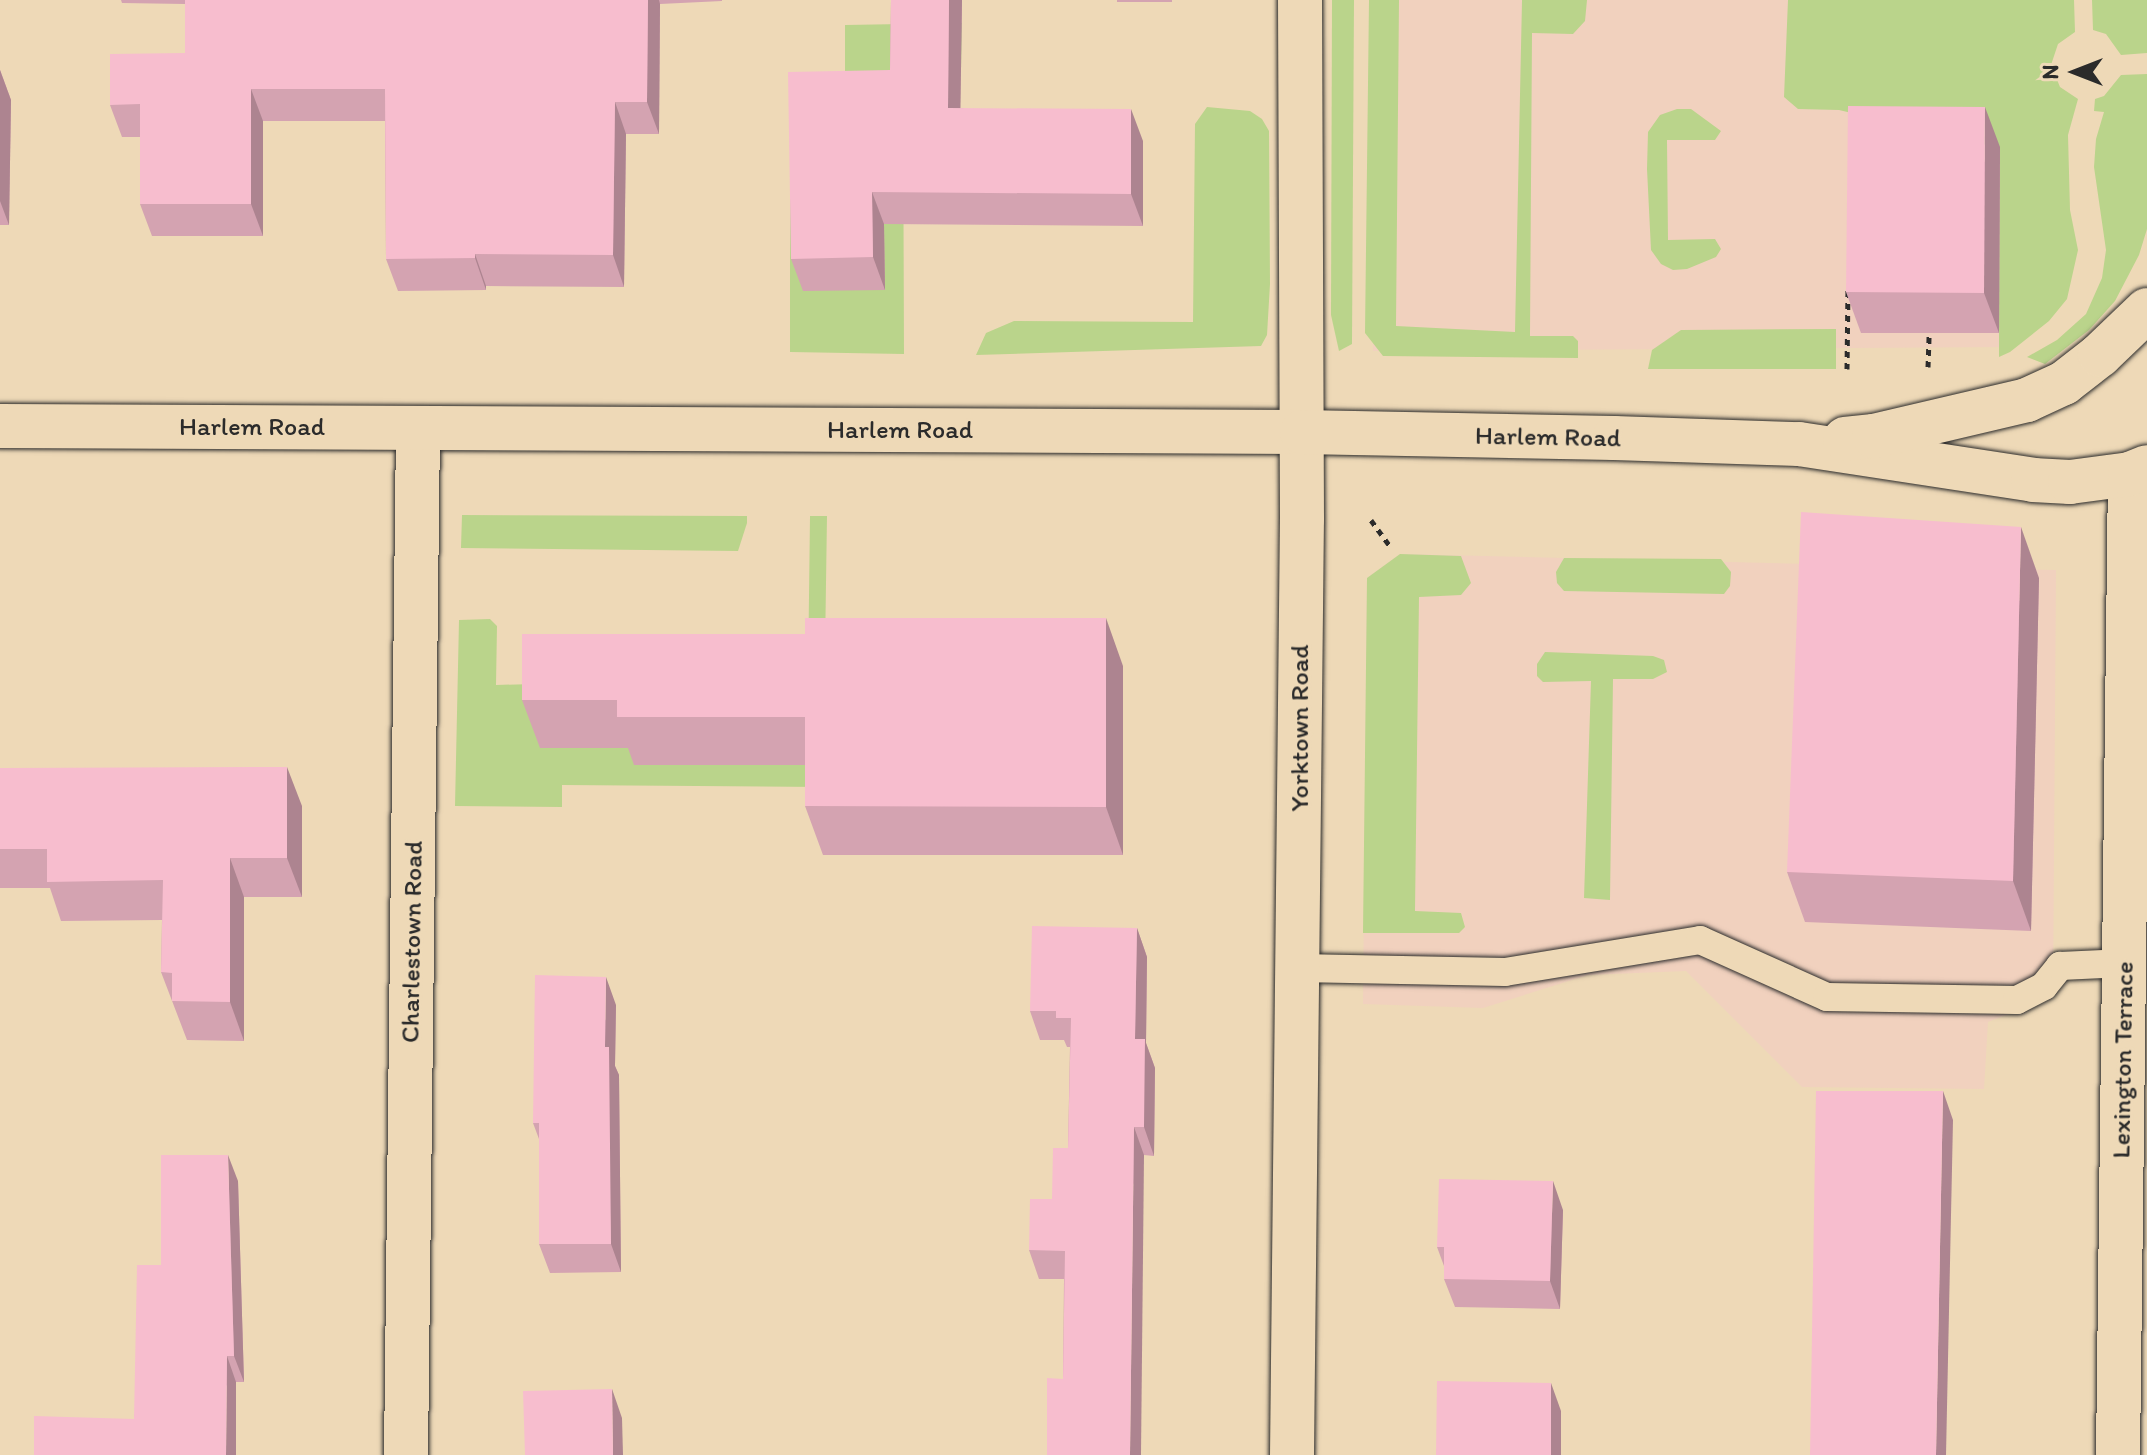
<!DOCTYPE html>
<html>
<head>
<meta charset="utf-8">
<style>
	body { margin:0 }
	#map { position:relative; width:2147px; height:1455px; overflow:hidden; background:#eed9b7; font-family:Itim,sans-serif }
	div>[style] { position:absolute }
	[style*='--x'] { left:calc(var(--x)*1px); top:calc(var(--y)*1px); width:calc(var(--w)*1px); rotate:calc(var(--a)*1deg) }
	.built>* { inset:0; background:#f1d1be }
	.green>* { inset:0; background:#bad48b }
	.path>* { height:5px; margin-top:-2.5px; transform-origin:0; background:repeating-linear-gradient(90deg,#2b2b2b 0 6px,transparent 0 12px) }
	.roads { filter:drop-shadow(0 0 2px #2b2b2b) drop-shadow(0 0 2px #2b2b2b) }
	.service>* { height:28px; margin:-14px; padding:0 14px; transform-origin:14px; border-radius:14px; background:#eed9b7 }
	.minor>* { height:44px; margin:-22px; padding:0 22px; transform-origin:22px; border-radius:22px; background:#eed9b7 }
	.secondary>* { height:44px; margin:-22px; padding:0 22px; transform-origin:22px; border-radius:22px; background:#eed9b7 }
	.wall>* { inset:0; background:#d4a3b1 }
	.shaded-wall>* { inset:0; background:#ad8490 }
	.building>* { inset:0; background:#f7bdce }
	span { translate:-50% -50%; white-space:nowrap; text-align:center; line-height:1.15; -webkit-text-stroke:6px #eed9b7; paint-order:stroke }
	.street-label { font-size:26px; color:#2b2b2b }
	.north { position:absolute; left:2035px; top:32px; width:80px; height:80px; -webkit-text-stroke:6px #eed9b7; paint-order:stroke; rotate:270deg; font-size:22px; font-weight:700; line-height:32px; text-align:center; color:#2b2b2b }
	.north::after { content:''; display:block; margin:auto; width:28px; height:36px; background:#2b2b2b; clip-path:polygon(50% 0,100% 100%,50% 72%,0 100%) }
</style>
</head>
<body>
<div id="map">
	<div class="built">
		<i style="clip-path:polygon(1379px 0,1802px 0,2006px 106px,2007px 347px,1373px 351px)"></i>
		<i style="clip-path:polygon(1400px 554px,2056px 570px,2053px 997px,1988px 1022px,1984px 1089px,1802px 1087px,1686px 971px,1588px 975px,1483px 1008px,1363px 1004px,1367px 578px)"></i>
	</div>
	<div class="green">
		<i style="clip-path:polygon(1332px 0,1354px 0,1352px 344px,1339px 351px,1331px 315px)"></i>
		<i style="clip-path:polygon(1369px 0,1399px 0,1396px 326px,1515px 332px,1522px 0,1587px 0,1585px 21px,1573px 34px,1532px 33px,1530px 336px,1573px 336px,1578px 341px,1578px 358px,1383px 356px,1365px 333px)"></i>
		<i style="clip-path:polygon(1788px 0,2074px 0,2075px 32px,2058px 44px,2051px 65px,2060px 87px,2078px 99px,2068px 135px,2070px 210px,2078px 250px,2067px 299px,2049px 321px,2010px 352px,1999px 357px,1999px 148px,1839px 110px,1798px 109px,1784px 97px)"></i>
		<i style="clip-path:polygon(2092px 0,2147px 0,2147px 53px,2121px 55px,2106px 34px,2093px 30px)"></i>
		<i style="clip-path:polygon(962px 23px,961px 69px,903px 69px,904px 354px,790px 352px,790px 96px,845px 95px,845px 25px)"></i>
		<i style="clip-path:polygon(2147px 74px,2147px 229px,2139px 255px,2115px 301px,2089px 330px,2045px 364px,2027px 357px,2057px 340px,2086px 314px,2102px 278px,2106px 250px,2094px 167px,2096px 139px,2104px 112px,2094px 111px,2095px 99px,2104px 96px,2121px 75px)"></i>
		<i style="clip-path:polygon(1207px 107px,1250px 111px,1262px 119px,1269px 131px,1270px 284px,1267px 335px,1261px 346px,976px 355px,986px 333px,1014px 321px,1193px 322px,1195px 124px)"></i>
		<i style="clip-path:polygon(1677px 109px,1691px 109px,1721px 131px,1715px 140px,1667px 140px,1668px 240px,1715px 239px,1721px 249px,1716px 257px,1687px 269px,1673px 270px,1661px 264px,1651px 250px,1647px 169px,1648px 132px,1660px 115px)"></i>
		<i style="clip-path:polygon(1836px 329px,1836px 369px,1648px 369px,1652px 350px,1681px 330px)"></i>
		<i style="clip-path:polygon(462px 515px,747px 516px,747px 523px,738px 551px,461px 548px)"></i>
		<i style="clip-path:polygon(810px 516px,827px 516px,823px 787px,562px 785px,562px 807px,455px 806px,459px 620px,490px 619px,497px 626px,496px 685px,808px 676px)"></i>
		<i style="clip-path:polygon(1400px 554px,1461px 556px,1471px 583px,1461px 595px,1419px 597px,1415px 911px,1461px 913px,1465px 927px,1459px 933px,1363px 933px,1367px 578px)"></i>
		<i style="clip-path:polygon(1564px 558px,1721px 559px,1731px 572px,1730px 586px,1724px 594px,1564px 591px,1557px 583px,1556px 572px)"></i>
		<i style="clip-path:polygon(1545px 652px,1653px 656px,1664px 660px,1667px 672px,1653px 679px,1613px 679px,1610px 900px,1584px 898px,1591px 681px,1543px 682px,1537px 676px,1537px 664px)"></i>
	</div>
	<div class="path">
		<i style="--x:1928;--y:367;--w:34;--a:-88"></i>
		<i style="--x:1847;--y:369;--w:79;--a:-89.3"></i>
		<i style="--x:1371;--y:520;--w:32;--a:54"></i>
	</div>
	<div class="roads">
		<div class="service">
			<i style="--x:1298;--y:968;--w:207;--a:1.1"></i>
			<i style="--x:1505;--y:972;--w:198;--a:-9.3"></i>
			<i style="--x:1700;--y:940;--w:139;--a:24.2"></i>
			<i style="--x:1827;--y:997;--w:190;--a:0.9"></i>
			<i style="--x:2017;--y:1000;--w:30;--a:-27"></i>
			<i style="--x:2044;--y:986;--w:26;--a:-51"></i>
			<i style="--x:2060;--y:966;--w:65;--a:-2.6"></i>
		</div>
		<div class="minor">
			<i style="--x:406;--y:1455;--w:1027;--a:-89.33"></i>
			<i style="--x:1292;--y:1455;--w:936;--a:-89.39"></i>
			<i style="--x:1302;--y:519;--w:519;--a:-90.22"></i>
			<i style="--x:2118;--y:1455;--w:981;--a:-89.3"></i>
		</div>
		<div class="secondary">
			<i style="--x:0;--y:426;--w:1302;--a:0.26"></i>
			<i style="--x:1302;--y:432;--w:312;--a:1.1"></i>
			<i style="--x:1614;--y:438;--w:185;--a:1.9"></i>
			<i style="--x:1799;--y:444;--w:237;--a:8.7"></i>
			<i style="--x:2033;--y:480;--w:37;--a:3"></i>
			<i style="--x:2070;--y:482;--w:61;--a:-7.6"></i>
			<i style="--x:2130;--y:474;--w:18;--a:-22"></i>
			<i style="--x:1845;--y:439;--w:29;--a:-6"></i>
			<i style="--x:1874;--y:436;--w:157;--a:-13.2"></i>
			<i style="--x:2027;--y:400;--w:41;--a:-24.7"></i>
			<i style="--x:2064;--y:383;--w:46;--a:-37.9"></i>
			<i style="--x:2100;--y:355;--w:65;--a:-43.8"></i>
		</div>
	</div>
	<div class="wall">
		<i style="clip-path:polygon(121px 0,722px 0,722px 1px,660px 4px,659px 134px,626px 134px,624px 287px,486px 286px,486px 290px,398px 291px,386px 259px,385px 121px,263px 121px,263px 236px,152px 236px,140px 204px,140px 137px,122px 137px,110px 105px,185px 53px,185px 4px,122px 3px)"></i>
		<i style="clip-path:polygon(891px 0,962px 0,960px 108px,1143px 141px,1143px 226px,884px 224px,885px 290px,803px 291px,791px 259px,890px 70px)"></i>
		<i style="clip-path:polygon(1117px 0,1172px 0,1172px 2px,1117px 2px)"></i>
		<i style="clip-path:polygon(0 70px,11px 100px,9px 225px,0 225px)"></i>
		<i style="clip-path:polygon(2000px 147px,1999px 333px,1861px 333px,1846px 292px)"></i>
		<i style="clip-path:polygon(2039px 578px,2031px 931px,1805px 922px,1787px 872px)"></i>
		<i style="clip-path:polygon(1123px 666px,1123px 855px,823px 855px,805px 806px,805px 765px,634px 765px,628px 748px,540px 748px,522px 700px)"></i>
		<i style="clip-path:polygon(0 768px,302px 806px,302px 897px,244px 897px,244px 1041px,187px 1040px,161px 972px,162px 920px,61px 921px,50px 888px,0 888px)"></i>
		<i style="clip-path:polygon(1137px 928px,1147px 957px,1146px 1043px,1155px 1068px,1154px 1156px,1144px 1155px,1063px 1379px,1064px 1279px,1039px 1279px,1029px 1250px,1052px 1199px,1068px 1148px,1070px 1047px,1067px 1047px,1064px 1040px,1040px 1040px,1030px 1011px)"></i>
		<i style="clip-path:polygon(616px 1005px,615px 1066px,619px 1075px,621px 1272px,550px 1273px,539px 1244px,539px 1139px,533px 1123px)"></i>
		<i style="clip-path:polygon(238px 1181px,244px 1382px,236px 1382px,134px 1419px,161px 1265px)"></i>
		<i style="clip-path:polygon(1563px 1210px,1560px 1309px,1455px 1307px,1444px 1279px,1444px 1266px,1437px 1247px)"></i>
	</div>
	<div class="shaded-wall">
		<i style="clip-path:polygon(648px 0,659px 0,660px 4px,659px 134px,647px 102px)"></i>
		<i style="clip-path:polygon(949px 0,962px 0,960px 140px,948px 108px)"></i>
		<i style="clip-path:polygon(0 70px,11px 100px,9px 225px,0 201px)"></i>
		<i style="clip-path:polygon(251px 89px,263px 121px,263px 236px,251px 204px)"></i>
		<i style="clip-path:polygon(615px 102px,626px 134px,624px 287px,613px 255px)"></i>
		<i style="clip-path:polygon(1985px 107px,2000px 147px,1999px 333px,1984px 293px)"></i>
		<i style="clip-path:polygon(1131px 109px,1143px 141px,1143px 226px,1131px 194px)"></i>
		<i style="clip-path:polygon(872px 192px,884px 224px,885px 290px,873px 257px)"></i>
		<i style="clip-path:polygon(475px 254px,486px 286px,486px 290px,475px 258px)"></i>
		<i style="clip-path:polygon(2021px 527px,2039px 578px,2031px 931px,2013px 881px)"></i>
		<i style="clip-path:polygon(1106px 618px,1123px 666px,1123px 855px,1106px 807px)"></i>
		<i style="clip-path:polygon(287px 767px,302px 806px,302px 897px,287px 858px)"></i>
		<i style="clip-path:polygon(230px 858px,244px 897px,244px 1041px,230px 1002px)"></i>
		<i style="clip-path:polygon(1137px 928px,1147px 957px,1146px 1043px,1155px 1068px,1154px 1156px,1144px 1127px,1135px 1039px)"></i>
		<i style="clip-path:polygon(606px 977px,616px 1005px,615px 1066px,619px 1075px,621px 1272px,611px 1244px,605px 1047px)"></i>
		<i style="clip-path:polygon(1943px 1091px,1953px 1120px,1946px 1455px,1936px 1455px)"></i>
		<i style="clip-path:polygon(1134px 1127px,1144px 1155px,1141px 1455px,1130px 1455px)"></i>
		<i style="clip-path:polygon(228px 1155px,238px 1181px,244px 1382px,234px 1356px)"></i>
		<i style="clip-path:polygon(1553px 1181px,1563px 1210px,1560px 1309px,1550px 1281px)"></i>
		<i style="clip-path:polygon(227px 1356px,236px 1382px,236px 1455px,226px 1455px)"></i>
		<i style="clip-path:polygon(1551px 1383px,1561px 1411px,1561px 1455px,1551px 1455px)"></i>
		<i style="clip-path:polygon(612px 1389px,622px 1418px,623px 1455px,613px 1455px)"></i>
	</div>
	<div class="building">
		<i style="clip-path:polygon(185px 0,648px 0,647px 102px,615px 102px,613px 255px,475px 254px,475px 258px,386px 259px,385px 89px,251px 89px,251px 204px,140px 204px,140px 104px,110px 105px,110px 54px,185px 53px)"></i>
		<i style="clip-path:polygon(891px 0,949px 0,948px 108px,1131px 109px,1131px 194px,872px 192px,873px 257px,791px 259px,788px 72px,890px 70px)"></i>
		<i style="clip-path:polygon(1848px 106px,1985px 107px,1984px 293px,1846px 292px)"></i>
		<i style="clip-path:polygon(1801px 512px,2021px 527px,2013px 881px,1787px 872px)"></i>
		<i style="clip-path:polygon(805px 618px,1106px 618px,1106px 807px,805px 806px,805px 717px,617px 717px,617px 700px,522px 700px,522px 634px,805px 634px)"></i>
		<i style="clip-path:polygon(287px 767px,287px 858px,230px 858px,230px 1002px,172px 1001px,172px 973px,161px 972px,163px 880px,47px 882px,47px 849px,0 849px,0 768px)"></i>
		<i style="clip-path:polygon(1032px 926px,1137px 928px,1135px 1039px,1145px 1039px,1144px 1127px,1134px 1127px,1130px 1455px,1047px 1455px,1047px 1378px,1063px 1379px,1065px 1251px,1029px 1250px,1030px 1199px,1052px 1199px,1053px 1148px,1068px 1148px,1071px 1018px,1056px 1018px,1056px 1011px,1030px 1011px)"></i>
		<i style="clip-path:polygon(535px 975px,606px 977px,605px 1047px,609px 1047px,611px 1244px,539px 1244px,539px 1123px,533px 1123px)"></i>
		<i style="clip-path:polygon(1816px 1091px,1943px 1091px,1936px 1455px,1810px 1455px)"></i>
		<i style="clip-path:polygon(161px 1155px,228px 1155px,234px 1356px,227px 1356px,226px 1455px,34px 1455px,34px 1416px,134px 1419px,137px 1265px,161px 1265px)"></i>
		<i style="clip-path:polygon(1439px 1179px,1553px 1181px,1550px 1281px,1444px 1279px,1444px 1247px,1437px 1247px)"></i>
		<i style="clip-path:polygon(1437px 1381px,1551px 1383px,1551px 1455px,1436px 1455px)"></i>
		<i style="clip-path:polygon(612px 1389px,613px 1455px,525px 1455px,523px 1391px)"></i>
	</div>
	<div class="street-label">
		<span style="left:252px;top:427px">Harlem Road</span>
		<span style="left:900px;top:430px">Harlem Road</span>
		<span style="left:1548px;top:437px;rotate:1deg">Harlem Road</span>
		<span style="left:1300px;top:728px;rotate:-90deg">Yorktown Road</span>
		<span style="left:412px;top:942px;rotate:-89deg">Charlestown Road</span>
		<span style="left:2123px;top:1060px;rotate:-89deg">Lexington Terrace</span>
	</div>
	<div class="north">N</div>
</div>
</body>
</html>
